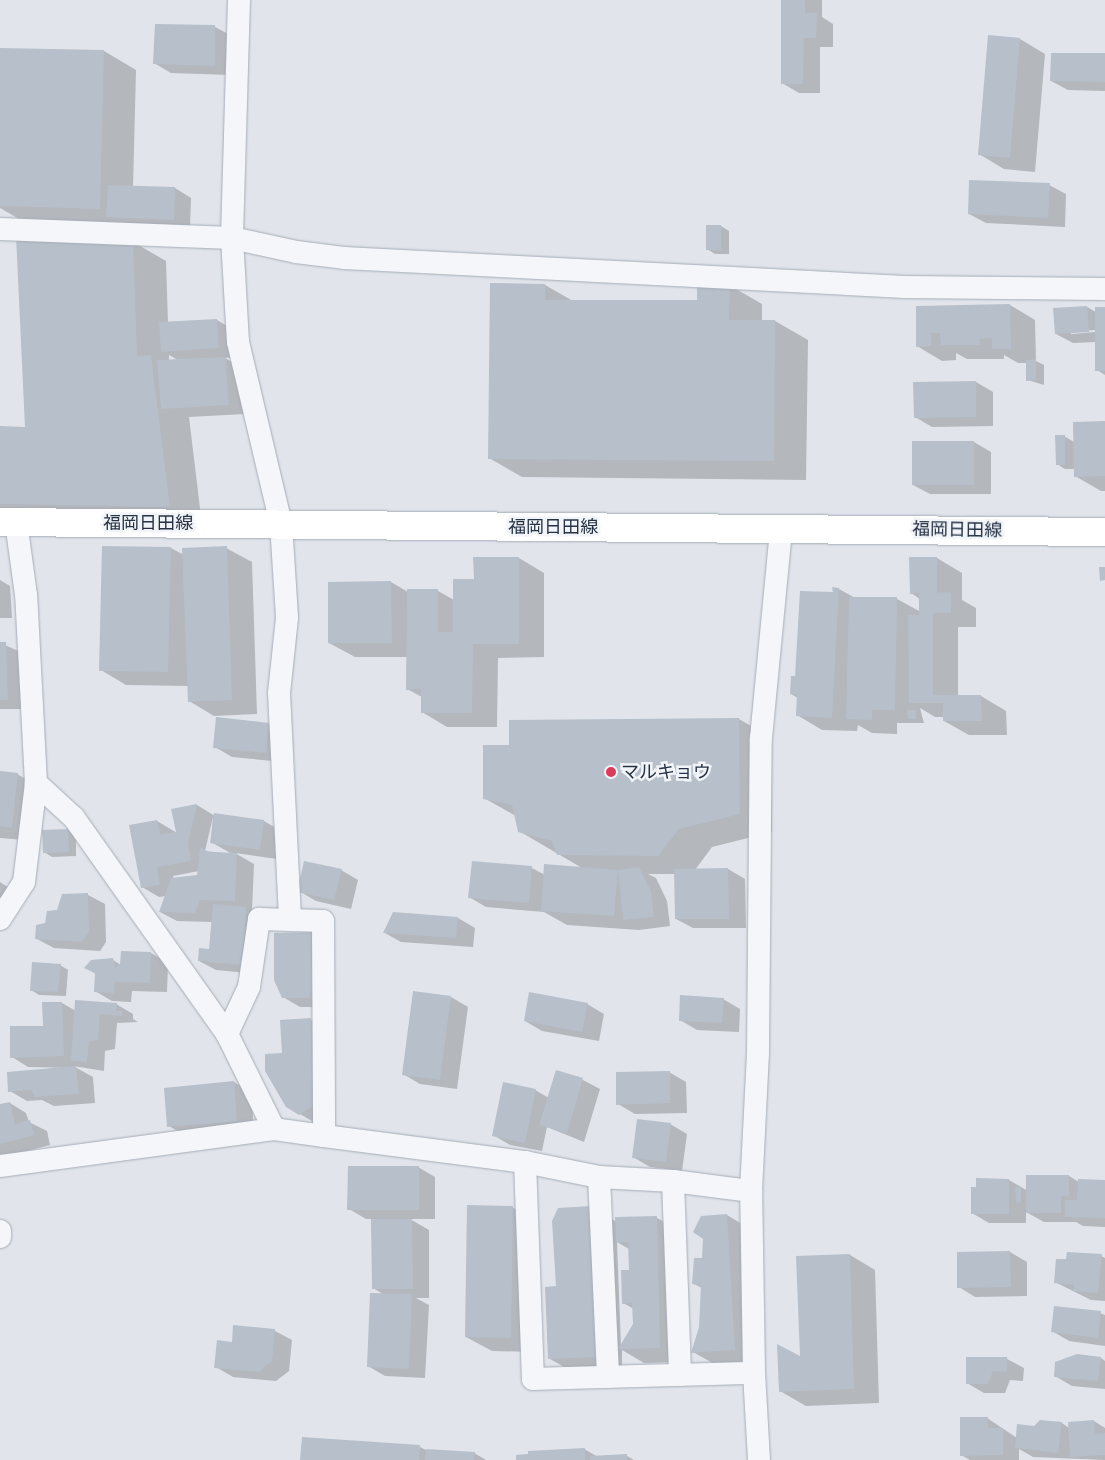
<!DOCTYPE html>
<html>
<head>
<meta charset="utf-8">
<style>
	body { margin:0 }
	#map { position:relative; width:1105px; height:1460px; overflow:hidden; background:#e1e5eb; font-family:Roboto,"Noto Sans JP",sans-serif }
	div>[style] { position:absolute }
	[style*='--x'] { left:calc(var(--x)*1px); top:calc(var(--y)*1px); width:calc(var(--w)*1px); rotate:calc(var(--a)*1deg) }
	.shadow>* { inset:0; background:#0003 }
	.building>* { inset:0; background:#b7bfca }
	.roads { filter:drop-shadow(0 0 1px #a5acb6) drop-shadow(0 0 1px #a5acb6) }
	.street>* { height:22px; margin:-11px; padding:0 11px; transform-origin:11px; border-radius:11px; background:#f4f6f9 }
	.secondary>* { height:28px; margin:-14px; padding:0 14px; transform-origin:14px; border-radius:14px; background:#fff }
	.dots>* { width:14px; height:14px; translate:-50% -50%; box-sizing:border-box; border:2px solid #f1f4f8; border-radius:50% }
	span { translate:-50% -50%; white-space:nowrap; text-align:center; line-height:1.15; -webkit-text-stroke:5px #f1f4f8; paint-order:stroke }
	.street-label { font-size:18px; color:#273345 }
	.poi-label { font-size:18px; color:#273345 }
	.left { translate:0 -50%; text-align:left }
</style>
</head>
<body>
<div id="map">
	<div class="shadow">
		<i style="clip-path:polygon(783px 0,822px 0,822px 17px,833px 24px,833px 47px,820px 47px,820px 93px,799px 93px,782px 83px)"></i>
		<i style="clip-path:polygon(215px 27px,232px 36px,231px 75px,171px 73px,154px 63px)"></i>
		<i style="clip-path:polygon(1020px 39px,1045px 54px,1035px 172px,1004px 169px,979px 154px)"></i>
		<i style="clip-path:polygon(0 49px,104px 51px,136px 70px,133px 187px,175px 188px,191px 198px,190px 229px,28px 224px,0 208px)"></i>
		<i style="clip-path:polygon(1105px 55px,1105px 91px,1068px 90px,1051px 81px)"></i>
		<i style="clip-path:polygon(1049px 185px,1066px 194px,1065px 227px,986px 223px,969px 214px)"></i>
		<i style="clip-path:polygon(721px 226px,729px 231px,729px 254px,715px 254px,707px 249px)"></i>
		<i style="clip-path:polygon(evenodd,133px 242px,166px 261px,168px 323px,217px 320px,234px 330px,235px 357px,225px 358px,242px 368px,245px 414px,189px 417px,202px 525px,0 522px,0 427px,27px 428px,133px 242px,169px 355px,178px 360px,169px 361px,169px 355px)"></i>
		<i style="clip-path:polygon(491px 285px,545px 285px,573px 301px,699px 302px,729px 285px,762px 304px,762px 321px,775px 321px,808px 340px,806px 480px,522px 477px,489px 458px)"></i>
		<i style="clip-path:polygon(1010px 305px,1035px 320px,1036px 361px,1044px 365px,1044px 385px,1028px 380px,1027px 363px,1018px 363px,1004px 355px,1004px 359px,967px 359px,956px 353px,956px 360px,942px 361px,917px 346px,917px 307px)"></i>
		<i style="clip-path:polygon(evenodd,1087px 307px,1096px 312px,1105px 309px,1105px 375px,1097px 370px,1096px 342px,1073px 343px,1056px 334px,1087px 307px,1095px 330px,1095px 332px,1071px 334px,1071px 332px,1095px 330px)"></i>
		<i style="clip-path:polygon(976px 382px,993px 392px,993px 426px,932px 427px,915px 417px)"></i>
		<i style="clip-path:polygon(1105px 423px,1105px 491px,1101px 491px,1075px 476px,1075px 469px,1065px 469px,1057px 464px,1064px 436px,1074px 442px)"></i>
		<i style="clip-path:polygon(974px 442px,991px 452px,991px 494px,930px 494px,913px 485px)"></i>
		<i style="clip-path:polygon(171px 548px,184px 555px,226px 548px,252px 562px,257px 714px,214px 716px,189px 701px,188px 686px,126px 685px,101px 670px)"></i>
		<i style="clip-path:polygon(519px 558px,544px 573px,544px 657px,498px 658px,497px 727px,447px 727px,422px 712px,422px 697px,407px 689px,408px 657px,355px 657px,329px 643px,391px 582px,408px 592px,438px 591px,454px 600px,475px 580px)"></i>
		<i style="clip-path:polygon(911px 558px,937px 558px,962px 573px,962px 600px,976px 608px,976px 627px,958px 627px,958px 696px,981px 696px,1006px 711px,1007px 735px,969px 735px,944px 721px,944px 717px,935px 717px,920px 708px,924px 723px,897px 723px,897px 734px,872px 733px,858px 725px,857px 731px,822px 730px,797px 715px,798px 698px,791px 694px,834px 594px,839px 589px,855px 598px,897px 599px,921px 612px,920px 599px,911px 593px)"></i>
		<i style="clip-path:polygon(0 580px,10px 586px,12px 618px,0 618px)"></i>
		<i style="clip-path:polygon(0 643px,23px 653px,25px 709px,0 709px)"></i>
		<i style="clip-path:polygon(739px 719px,772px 738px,772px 832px,712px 847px,695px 870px,728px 869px,745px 879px,746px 928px,693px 928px,676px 919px,675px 874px,648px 874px,656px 878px,667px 901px,670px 926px,639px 930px,567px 925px,544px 912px,486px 907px,469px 897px,473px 862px,532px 868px,545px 875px,582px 868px,519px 831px,516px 816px,484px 798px,510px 746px,510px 721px)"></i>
		<i style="clip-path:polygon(269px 724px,286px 734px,283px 762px,232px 757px,215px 747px)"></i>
		<i style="clip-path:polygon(0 772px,17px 774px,43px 789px,37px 841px,0 838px)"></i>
		<i style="clip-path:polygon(evenodd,197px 805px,215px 816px,264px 821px,281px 831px,277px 859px,235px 853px,254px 864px,252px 911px,258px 974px,216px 970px,199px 961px,210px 950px,212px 922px,177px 921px,160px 912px,166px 896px,159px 897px,142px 887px,157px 821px,177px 833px,173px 810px,197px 805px,213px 817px,211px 842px,232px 854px,205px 851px,213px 817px,197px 805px,199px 871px,198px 876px,174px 879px,173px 876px,199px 871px)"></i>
		<i style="clip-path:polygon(68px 830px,76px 835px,76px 856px,52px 857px,44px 852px)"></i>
		<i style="clip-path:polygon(341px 870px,358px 880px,351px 909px,316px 901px,299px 891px)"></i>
		<i style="clip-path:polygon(0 882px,12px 890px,0 921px)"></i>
		<i style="clip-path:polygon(88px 895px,105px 904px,106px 942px,100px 951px,54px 948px,37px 939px,58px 911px)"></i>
		<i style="clip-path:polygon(458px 918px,475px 928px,473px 947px,401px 942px,385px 933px)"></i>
		<i style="clip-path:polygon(315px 934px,332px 1007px,300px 1007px,283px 997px)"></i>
		<i style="clip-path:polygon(151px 953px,168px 963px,167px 992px,132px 991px,131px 1002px,112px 1001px,95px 991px,96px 974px,86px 968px,113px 960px,121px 965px)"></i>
		<i style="clip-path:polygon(60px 965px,68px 970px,66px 996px,39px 995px,31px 990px)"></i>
		<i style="clip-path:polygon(451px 997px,468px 1007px,457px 1089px,420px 1084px,403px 1074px)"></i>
		<i style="clip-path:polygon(723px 999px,740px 1009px,739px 1032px,697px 1030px,680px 1020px)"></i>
		<i style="clip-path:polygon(62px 1003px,76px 1011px,116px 1004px,133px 1014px,133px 1019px,138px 1022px,117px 1023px,115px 1049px,105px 1051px,104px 1071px,73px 1066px,93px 1077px,95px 1103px,54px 1106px,42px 1100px,27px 1101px,10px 1091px,71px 1068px,28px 1067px,12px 1057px,44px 1027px)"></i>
		<i style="clip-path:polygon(587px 1004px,604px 1014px,599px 1041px,542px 1031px,525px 1021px)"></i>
		<i style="clip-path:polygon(311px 1020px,328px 1029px,317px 1124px,300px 1114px,283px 1054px)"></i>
		<i style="clip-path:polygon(557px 1072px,583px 1080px,600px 1089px,584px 1142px,547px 1127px,542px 1151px,510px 1145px,493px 1135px,535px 1090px,549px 1098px)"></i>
		<i style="clip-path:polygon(669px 1072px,686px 1082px,687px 1113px,635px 1114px,618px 1104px)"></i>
		<i style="clip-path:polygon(234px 1082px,251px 1092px,254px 1130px,186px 1136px,169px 1126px)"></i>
		<i style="clip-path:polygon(10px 1103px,26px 1113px,29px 1122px,47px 1131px,50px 1145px,0 1158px,0 1106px)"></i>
		<i style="clip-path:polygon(670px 1124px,687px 1134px,682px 1171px,650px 1167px,633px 1157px)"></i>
		<i style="clip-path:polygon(418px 1167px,435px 1177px,435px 1219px,410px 1219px,429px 1230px,429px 1298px,416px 1298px,429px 1305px,425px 1378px,385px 1376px,368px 1366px,383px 1294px,373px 1288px,373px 1219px,366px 1219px,349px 1209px)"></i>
		<i style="clip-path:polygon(1028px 1176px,1069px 1176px,1079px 1182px,1105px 1181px,1105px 1227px,1083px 1226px,1076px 1222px,1044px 1222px,1026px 1212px,1026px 1223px,989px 1223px,972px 1213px,1009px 1180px,1028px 1191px)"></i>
		<i style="clip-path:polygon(512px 1207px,538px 1222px,536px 1352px,492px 1351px,466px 1337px)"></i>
		<i style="clip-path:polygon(evenodd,591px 1208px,617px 1222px,657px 1218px,682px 1232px,685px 1362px,644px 1363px,622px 1350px,622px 1371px,575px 1373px,550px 1359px,558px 1287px,591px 1208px,617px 1242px,629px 1249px,630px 1271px,623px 1303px,634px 1309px,634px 1324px,621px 1346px,617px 1242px)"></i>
		<i style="clip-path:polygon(727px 1215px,752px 1230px,760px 1364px,718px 1366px,693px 1352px,701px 1327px,702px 1288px,694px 1284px)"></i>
		<i style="clip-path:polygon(1010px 1252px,1027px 1262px,1027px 1296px,975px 1297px,959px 1287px)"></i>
		<i style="clip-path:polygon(850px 1255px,875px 1270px,879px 1403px,806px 1406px,780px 1391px,801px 1358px)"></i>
		<i style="clip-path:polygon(1101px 1256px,1105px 1258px,1105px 1301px,1091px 1300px,1055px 1282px,1067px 1260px)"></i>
		<i style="clip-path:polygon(1100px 1313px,1105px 1315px,1105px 1346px,1069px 1341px,1052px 1331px)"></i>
		<i style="clip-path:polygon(275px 1331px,292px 1340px,289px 1371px,276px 1381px,233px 1377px,216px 1367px,233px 1343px)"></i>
		<i style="clip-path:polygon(1101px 1358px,1105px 1361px,1105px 1389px,1072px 1386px,1055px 1376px)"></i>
		<i style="clip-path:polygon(1007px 1359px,1024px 1368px,1023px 1381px,1010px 1380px,1005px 1393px,984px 1393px,967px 1383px)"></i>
		<i style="clip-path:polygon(987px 1418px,1017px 1438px,1034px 1427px,1062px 1423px,1069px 1428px,1094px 1421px,1105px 1428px,1105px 1460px,1033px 1457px,1019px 1449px,1019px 1460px,970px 1460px,961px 1455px)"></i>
		<i style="clip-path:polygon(420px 1447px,426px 1450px,474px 1453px,486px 1460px,302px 1460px)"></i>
		<i style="clip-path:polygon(584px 1449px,598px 1457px,627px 1456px,634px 1460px,517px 1460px)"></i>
	</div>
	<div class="building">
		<i style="clip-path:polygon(781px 0,805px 0,805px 13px,817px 13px,816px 38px,804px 38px,803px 84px,781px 84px)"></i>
		<i style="clip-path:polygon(155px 24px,215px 25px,215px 66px,153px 64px)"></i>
		<i style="clip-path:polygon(988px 35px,1020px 38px,1010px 158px,978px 155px)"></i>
		<i style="clip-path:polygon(0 48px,104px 50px,100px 209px,0 206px)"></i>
		<i style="clip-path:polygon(1051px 53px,1105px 53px,1105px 82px,1050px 81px)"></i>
		<i style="clip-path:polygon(969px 180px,1050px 183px,1048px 218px,968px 214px)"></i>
		<i style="clip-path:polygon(108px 185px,175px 187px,174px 220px,106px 217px)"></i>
		<i style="clip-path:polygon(706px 225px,721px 225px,721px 250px,706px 250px)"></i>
		<i style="clip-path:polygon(16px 236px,133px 241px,137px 356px,151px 355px,170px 507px,0 504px,0 426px,25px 427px)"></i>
		<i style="clip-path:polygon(490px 283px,545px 284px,545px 300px,697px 300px,697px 283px,730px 284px,729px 320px,775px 320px,774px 461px,488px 459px)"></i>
		<i style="clip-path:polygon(1010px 304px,1011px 349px,992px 349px,992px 338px,979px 339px,980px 345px,941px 345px,940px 333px,931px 333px,931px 346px,916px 347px,916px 306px)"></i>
		<i style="clip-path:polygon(1087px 306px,1089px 332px,1055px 334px,1053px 308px)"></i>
		<i style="clip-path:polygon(1095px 307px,1105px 307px,1105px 371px,1095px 371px)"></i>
		<i style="clip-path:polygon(217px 319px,219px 348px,161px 352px,159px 322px)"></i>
		<i style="clip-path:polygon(225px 357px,229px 405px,161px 409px,157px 360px)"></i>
		<i style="clip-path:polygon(1036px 359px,1036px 380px,1026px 381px,1026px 360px)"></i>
		<i style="clip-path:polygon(976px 381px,976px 417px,914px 418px,913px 382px)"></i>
		<i style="clip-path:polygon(1105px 421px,1105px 476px,1074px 477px,1073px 422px)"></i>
		<i style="clip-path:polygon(1055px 435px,1065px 435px,1065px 465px,1056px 465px)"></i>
		<i style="clip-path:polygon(912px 441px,974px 441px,974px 485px,912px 485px)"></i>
		<i style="clip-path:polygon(102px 546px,171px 547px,168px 672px,99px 671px)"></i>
		<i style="clip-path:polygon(227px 546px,232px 700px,188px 702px,182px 548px)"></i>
		<i style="clip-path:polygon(473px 557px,519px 557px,519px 644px,473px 644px,472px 713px,421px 713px,421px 689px,406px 690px,407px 589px,438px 589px,438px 632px,453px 632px,453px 579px,474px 579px)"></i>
		<i style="clip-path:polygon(909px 557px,937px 557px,937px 593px,951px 592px,951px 613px,933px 613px,933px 695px,981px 695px,982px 721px,943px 721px,943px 703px,909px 703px,908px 615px,919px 615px,919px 593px,910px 594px)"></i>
		<i style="clip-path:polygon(1099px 567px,1105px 567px,1105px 580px,1100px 581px)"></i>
		<i style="clip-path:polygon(391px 581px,392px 643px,328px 643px,328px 582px)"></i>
		<i style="clip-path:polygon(832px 587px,839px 588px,832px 718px,796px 716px,797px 695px,790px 694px,791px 676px,795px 676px,800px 591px,833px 592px)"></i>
		<i style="clip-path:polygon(849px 597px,897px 597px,895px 710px,872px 710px,872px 720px,846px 719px)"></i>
		<i style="clip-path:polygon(0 642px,6px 642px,8px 700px,0 700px)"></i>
		<i style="clip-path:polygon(907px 710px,916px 710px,916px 719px,908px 719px)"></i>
		<i style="clip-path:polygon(216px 717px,269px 723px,266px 753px,213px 748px)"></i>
		<i style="clip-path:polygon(739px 718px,740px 814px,679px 829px,658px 856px,557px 855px,552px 841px,518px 832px,512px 805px,483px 799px,483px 745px,509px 745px,509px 720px)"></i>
		<i style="clip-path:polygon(0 771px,18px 773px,12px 828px,0 826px)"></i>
		<i style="clip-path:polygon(197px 804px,188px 843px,191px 861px,157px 867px,160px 885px,141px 888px,129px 825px,157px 820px,160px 834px,176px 832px,171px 809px)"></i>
		<i style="clip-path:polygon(214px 813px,264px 820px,260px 850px,210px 843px)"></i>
		<i style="clip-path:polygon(68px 829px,69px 852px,43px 853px,42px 830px)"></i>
		<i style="clip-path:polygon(200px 847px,209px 852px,237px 853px,235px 901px,200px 900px,195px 913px,159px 912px,171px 878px,197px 875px)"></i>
		<i style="clip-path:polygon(304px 861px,342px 869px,334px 900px,297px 892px)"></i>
		<i style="clip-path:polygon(472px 861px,532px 866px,529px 903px,468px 898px)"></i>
		<i style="clip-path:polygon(544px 864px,618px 870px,639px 867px,651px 891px,654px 917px,623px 920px,618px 870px,614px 916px,541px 911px)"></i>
		<i style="clip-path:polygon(728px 868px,729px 919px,675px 919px,674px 869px)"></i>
		<i style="clip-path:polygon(88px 893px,89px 932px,82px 942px,35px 939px,36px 925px,45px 923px,47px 911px,57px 910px,62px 894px)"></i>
		<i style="clip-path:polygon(213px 904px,246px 907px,242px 965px,198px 961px,199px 948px,209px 949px)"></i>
		<i style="clip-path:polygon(393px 912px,458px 917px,456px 938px,383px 933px)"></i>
		<i style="clip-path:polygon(316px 932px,316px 998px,282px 998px,274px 980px,274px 933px)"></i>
		<i style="clip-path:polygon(121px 951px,151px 952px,150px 983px,115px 982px,114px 993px,94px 992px,95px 973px,84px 968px,91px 960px,113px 958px,115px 968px,120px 964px)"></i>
		<i style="clip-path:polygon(32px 962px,61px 964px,58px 992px,30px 991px)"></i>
		<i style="clip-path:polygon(413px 991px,451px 996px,440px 1080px,402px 1075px)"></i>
		<i style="clip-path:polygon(529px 992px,588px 1003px,582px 1032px,524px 1021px)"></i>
		<i style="clip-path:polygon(680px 995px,724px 998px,722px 1023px,679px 1021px)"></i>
		<i style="clip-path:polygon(75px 1000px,117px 1003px,116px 1011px,122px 1011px,122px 1016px,100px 1014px,98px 1040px,89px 1042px,87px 1062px,71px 1061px)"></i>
		<i style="clip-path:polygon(42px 1002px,62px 1002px,64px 1056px,10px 1058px,10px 1026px,43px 1026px)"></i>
		<i style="clip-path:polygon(311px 1018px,315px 1104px,299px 1115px,286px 1107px,265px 1071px,265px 1054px,282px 1053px,280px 1020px)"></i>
		<i style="clip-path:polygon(76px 1066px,79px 1094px,35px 1097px,31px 1090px,8px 1092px,7px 1072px)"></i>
		<i style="clip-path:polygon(556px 1070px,583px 1078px,567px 1133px,539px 1125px)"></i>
		<i style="clip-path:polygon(670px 1071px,670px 1103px,616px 1105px,616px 1072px)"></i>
		<i style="clip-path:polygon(234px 1081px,237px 1121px,167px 1127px,164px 1088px)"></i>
		<i style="clip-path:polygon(503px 1082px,536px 1089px,525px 1143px,492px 1136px)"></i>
		<i style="clip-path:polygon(10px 1102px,15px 1124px,30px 1120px,34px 1135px,0 1144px,0 1104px)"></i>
		<i style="clip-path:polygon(637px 1119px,671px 1123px,666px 1162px,632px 1158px)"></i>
		<i style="clip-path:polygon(348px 1166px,419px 1166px,419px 1210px,347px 1210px)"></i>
		<i style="clip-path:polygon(1026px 1175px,1069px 1175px,1069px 1196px,1061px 1196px,1061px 1213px,1026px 1213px)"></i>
		<i style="clip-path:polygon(976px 1178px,1009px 1179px,1009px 1214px,971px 1214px,971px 1187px,976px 1187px)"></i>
		<i style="clip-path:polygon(1078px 1179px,1105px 1180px,1105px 1218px,1065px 1217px,1065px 1200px,1077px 1200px)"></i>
		<i style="clip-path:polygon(1015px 1187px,1021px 1187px,1021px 1202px,1016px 1203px)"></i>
		<i style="clip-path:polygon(467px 1205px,513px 1206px,511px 1338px,465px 1337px)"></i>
		<i style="clip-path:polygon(592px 1206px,597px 1357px,548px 1359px,545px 1287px,556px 1286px,552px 1221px,558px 1208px)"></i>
		<i style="clip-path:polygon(727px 1214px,735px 1350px,691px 1353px,699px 1327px,701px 1285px,692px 1284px,694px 1258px,702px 1258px,703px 1239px,693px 1232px,701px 1216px)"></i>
		<i style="clip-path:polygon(657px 1216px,660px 1348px,618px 1349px,633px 1324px,632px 1303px,622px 1304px,621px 1270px,629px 1270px,628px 1242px,616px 1243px,615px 1217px)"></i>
		<i style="clip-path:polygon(371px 1219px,412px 1219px,413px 1289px,372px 1289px)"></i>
		<i style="clip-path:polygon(1010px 1251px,1011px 1287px,957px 1288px,957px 1252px)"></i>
		<i style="clip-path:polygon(1067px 1252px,1102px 1254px,1098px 1293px,1073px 1291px,1074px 1285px,1054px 1283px,1056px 1259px,1066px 1259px)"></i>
		<i style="clip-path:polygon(850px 1254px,854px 1389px,779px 1392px,777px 1344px,800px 1356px,796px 1256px)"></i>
		<i style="clip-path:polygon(370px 1293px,412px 1294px,409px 1369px,367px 1367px)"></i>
		<i style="clip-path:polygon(1054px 1306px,1101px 1311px,1098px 1338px,1051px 1332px)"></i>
		<i style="clip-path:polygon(233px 1325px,275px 1329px,272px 1361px,259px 1372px,214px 1368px,217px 1340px,232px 1342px)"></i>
		<i style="clip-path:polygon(1077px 1354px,1101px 1357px,1098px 1381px,1054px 1377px,1055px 1362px)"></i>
		<i style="clip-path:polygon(966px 1357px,1007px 1357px,1007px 1372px,993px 1371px,988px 1384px,966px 1384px)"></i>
		<i style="clip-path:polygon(960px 1417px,988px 1417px,988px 1428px,1003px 1428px,1003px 1455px,960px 1456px)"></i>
		<i style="clip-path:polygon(1040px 1420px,1062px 1422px,1058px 1453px,1015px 1448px,1017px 1424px,1034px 1426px)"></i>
		<i style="clip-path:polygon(1094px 1420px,1095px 1434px,1105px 1433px,1105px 1455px,1070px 1457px,1068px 1422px)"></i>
		<i style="clip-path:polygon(302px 1437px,420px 1445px,419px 1460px,300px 1460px)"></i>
		<i style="clip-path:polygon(585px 1448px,585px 1460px,516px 1460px,516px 1455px,528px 1454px,528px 1451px)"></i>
		<i style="clip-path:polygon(426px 1449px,475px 1452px,474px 1460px,425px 1460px)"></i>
		<i style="clip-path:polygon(627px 1454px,627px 1460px,590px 1460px,590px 1456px)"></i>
	</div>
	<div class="roads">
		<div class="street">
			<i style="--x:239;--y:0;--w:238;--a:91.7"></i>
			<i style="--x:232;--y:238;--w:104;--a:86.7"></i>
			<i style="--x:238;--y:342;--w:187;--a:76.7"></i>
			<i style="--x:281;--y:524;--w:94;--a:86.3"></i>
			<i style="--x:287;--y:618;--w:75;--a:96.1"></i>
			<i style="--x:279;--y:693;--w:227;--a:87.2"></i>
			<i style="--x:0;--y:229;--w:232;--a:2.2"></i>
			<i style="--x:232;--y:238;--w:66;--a:12.3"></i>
			<i style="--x:296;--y:252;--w:48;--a:7.1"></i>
			<i style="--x:344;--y:258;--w:561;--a:2.96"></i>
			<i style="--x:904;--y:287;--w:201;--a:0.6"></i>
			<i style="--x:0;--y:919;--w:44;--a:-57"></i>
			<i style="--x:24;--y:882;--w:100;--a:-83.1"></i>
			<i style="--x:36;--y:783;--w:188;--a:-93"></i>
			<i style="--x:26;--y:595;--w:74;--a:-97.8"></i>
			<i style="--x:227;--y:1034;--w:52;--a:-64.9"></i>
			<i style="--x:249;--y:987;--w:69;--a:-81.6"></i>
			<i style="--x:259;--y:919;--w:64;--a:1.8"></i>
			<i style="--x:323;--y:921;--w:215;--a:89.7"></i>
			<i style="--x:324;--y:1136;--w:50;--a:-172"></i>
			<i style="--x:324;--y:1136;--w:203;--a:7.4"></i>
			<i style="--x:525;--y:1162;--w:76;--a:11.5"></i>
			<i style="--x:599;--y:1177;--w:74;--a:3.1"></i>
			<i style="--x:673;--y:1181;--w:79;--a:7.3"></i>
			<i style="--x:751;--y:1191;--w:138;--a:-87.1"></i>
			<i style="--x:758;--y:1053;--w:315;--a:-89.5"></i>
			<i style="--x:761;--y:738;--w:210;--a:-84.5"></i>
			<i style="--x:525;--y:1162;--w:217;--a:87.9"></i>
			<i style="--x:533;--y:1379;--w:221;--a:-1.6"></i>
			<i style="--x:754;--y:1373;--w:182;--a:-90.9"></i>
			<i style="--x:0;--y:1166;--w:276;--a:-7.7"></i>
			<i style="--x:274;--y:1129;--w:106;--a:-116.3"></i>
			<i style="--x:227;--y:1034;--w:265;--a:-125.3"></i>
			<i style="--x:74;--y:818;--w:52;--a:-137.4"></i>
			<i style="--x:599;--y:1177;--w:200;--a:87.4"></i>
			<i style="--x:673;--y:1181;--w:194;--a:87.9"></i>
			<i style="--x:0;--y:1231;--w:6;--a:90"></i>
			<i style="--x:754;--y:1373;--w:87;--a:86.7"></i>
		</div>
		<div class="secondary">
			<i style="--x:0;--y:522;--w:1105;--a:0.52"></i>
		</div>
	</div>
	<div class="dots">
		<i style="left:611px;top:772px;background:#dc3a59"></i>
	</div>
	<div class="street-label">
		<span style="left:148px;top:523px">福岡日田線</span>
		<span style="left:553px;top:527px">福岡日田線</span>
		<span style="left:957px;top:530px;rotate:1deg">福岡日田線</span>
	</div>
	<div class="poi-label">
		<span class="left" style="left:621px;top:772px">マルキョウ</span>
	</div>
</div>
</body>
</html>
